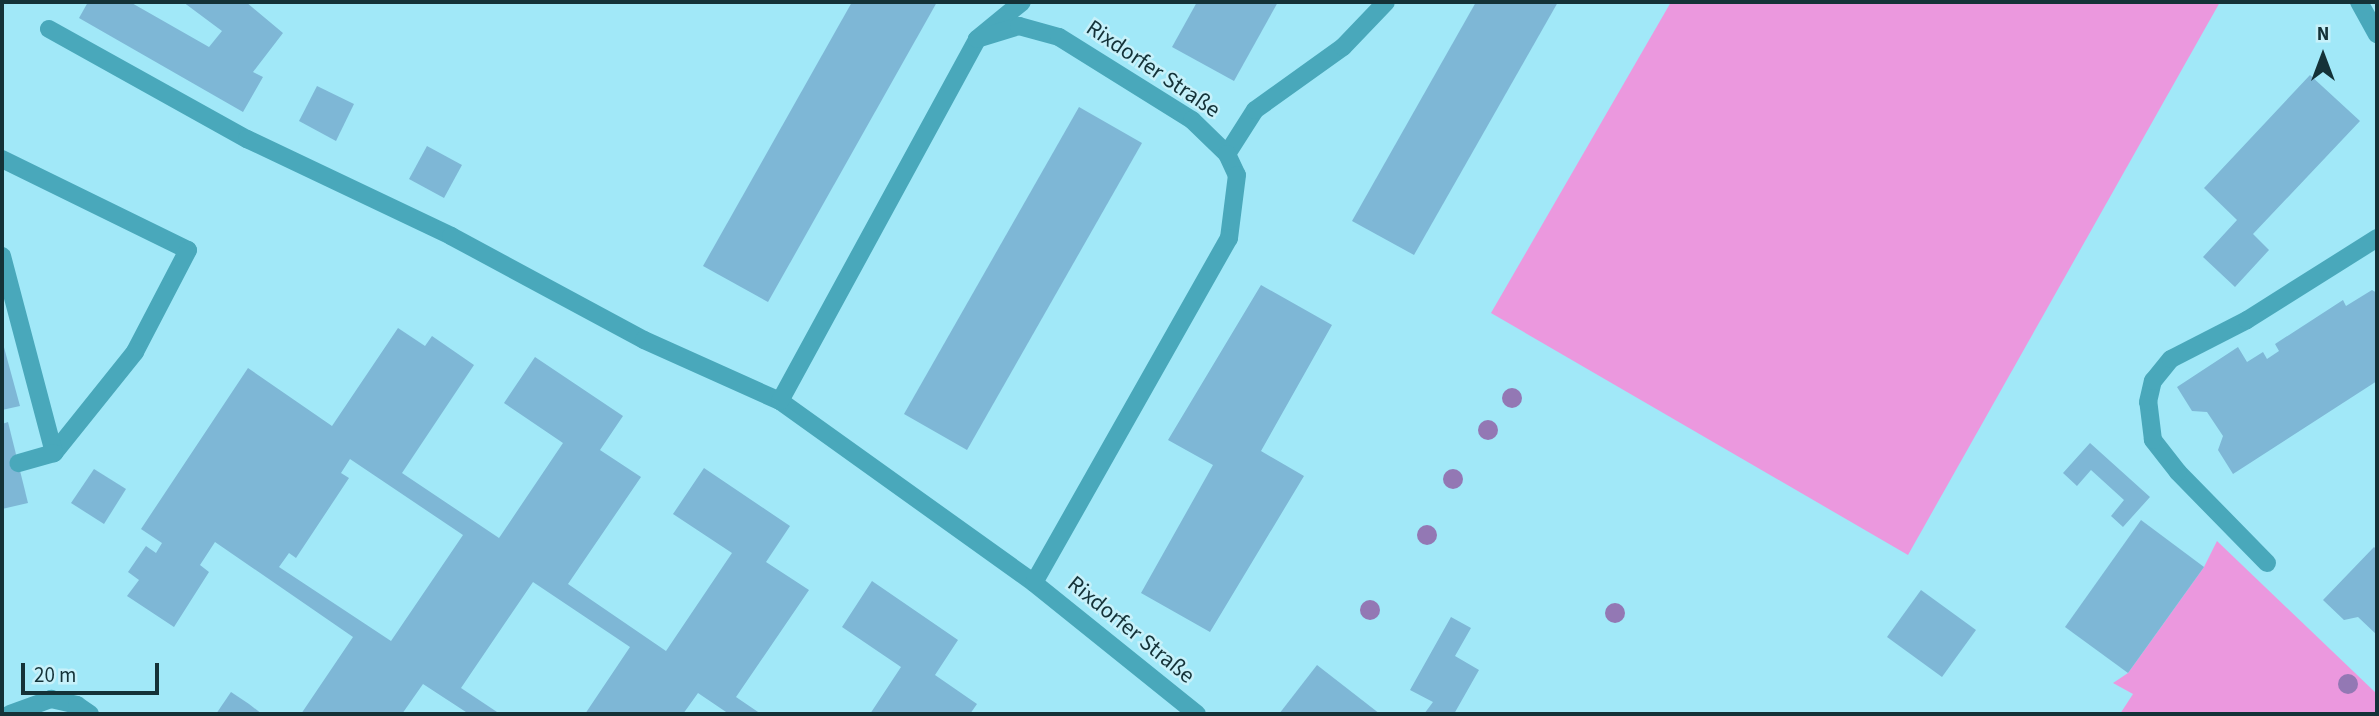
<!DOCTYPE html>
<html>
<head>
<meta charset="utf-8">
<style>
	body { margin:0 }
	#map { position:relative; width:2379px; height:716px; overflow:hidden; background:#a1e8f8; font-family:"Source Sans 3",sans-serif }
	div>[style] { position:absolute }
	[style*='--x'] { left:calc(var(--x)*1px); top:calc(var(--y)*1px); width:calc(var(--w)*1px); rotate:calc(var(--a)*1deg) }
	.green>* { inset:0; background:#eb98de }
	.building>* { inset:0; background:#7eb7d6 }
	.service>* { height:18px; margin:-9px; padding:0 9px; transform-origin:9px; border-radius:9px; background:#49a8bb }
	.minor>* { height:18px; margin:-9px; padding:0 9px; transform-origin:9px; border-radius:9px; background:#49a8bb }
	.trees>* { width:20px; height:20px; margin:-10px; border-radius:50%; background:#9378b4 }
	span { translate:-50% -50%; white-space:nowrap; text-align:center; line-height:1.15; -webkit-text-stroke:5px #c7f1fa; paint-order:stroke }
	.street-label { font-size:23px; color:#143238 }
	.frame { position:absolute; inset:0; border:4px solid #143238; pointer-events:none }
	.north { position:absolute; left:2288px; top:21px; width:70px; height:70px; -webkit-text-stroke:5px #c7f1fa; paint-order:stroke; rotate:0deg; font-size:19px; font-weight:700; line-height:28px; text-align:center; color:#143238 }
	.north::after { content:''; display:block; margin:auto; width:24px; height:32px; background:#143238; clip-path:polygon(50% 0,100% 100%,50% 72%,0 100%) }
	.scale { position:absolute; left:21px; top:663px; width:138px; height:32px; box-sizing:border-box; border:4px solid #143238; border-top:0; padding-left:9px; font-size:21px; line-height:24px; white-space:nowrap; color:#143238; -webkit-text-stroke:5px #c7f1fa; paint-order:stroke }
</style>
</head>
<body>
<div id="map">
	<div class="green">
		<i style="clip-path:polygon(1671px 2px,2220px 2px,1908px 555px,1491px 313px)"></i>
		<i style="clip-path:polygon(2217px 541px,2377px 694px,2377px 714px,2120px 714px,2133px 694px,2113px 683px,2128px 673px,2204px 567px)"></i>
	</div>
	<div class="building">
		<i style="clip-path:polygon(88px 2px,130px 2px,209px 47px,222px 31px,183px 2px,246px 2px,283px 33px,253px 72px,263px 77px,243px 112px,79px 18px)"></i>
		<i style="clip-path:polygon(852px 2px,937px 2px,768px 302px,703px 266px)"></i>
		<i style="clip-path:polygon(1197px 2px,1278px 2px,1234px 81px,1172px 47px)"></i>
		<i style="clip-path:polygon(1476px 2px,1558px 2px,1414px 255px,1352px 221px)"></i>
		<i style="clip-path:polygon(2310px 75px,2360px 121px,2253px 234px,2269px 250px,2235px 287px,2203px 257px,2237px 220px,2204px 188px)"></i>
		<i style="clip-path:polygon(317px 86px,354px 104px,336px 141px,299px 121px)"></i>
		<i style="clip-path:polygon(1079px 107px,1142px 143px,967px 450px,904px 414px)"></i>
		<i style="clip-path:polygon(427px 146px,462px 165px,444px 198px,409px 179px)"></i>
		<i style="clip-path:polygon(1261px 285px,1332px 325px,1261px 451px,1304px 476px,1210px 632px,1141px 593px,1213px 465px,1168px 440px)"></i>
		<i style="clip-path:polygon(2372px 290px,2377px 293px,2377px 381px,2233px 474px,2218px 450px,2223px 436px,2207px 412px,2192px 411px,2177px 387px,2238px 347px,2247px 362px,2263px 352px,2267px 359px,2279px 351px,2275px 344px,2343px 300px,2346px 306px)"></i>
		<i style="clip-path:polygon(evenodd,398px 328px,425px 346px,432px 336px,474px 365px,402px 473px,499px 538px,563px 443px,504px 403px,535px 357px,623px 416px,600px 450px,641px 477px,568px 584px,666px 651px,732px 553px,673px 514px,704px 468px,790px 526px,766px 562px,809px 590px,736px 697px,761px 714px,729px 714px,698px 693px,683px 714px,585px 714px,630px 647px,533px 582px,461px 688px,500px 714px,469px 714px,423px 684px,402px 714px,301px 714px,353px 637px,215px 542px,200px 565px,209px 572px,174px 627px,127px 596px,139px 580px,128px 572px,146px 546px,156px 553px,162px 543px,141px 529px,248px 368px,332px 426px,398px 328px,350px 459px,463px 535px,391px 641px,279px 567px,289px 553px,296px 558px,349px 478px,341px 473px,350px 459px)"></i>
		<i style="clip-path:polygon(2px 340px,20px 406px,2px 410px)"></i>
		<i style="clip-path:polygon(8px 422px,28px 503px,2px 509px,2px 424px)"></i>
		<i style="clip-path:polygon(2090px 443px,2150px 497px,2123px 527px,2111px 516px,2124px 500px,2091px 470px,2077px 486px,2063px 473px)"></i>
		<i style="clip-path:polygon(94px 469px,126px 489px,104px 524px,71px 503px)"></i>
		<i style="clip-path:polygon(2141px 520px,2204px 567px,2128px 673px,2065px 627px)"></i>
		<i style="clip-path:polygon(2374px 547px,2377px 550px,2377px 635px,2358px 617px,2344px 620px,2323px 600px)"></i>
		<i style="clip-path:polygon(872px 581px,958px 640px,935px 675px,977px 704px,970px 714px,870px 714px,901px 667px,842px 627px)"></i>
		<i style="clip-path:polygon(1921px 590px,1976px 630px,1942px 677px,1887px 637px)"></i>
		<i style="clip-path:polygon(1451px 617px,1471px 628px,1455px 656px,1479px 670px,1454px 714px,1424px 714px,1433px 702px,1410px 690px)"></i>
		<i style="clip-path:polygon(1317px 665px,1380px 714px,1279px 714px)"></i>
		<i style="clip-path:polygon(231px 692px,249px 704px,262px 714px,216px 714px)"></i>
	</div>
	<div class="service">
		<i style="--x:49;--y:29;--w:227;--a:29.1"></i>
		<i style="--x:247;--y:139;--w:226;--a:25.4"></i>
		<i style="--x:451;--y:236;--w:219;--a:28.3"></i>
		<i style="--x:977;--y:39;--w:58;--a:-39.4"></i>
		<i style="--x:1227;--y:154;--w:52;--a:-57.5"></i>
		<i style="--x:1255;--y:110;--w:108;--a:-35.6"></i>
		<i style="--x:1343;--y:47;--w:62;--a:-46.3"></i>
		<i style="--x:2;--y:159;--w:207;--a:26.1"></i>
		<i style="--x:188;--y:250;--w:115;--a:117.5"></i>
		<i style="--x:135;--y:352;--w:129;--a:128.7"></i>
		<i style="--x:2;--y:256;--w:204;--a:75.2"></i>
		<i style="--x:54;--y:453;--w:37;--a:164"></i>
		<i style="--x:2267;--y:563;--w:127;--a:-134.4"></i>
		<i style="--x:2178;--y:472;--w:41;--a:-128"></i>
		<i style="--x:2153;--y:440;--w:38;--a:-97"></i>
		<i style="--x:2148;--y:402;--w:22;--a:-77"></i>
		<i style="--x:2153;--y:381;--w:28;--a:-51"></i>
		<i style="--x:2171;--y:359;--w:85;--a:-27.2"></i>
		<i style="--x:2247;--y:320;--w:154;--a:-32.2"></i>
		<i style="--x:10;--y:714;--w:44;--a:-20.1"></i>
		<i style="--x:51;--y:699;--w:27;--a:13"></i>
		<i style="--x:77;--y:705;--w:16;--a:35"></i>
	</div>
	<div class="minor">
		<i style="--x:2359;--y:2;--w:37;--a:61"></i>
		<i style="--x:644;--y:340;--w:149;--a:24.2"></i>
		<i style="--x:780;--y:401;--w:312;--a:35.6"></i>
		<i style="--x:1034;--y:583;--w:209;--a:38.8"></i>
		<i style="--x:780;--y:401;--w:412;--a:-61.4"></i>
		<i style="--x:977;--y:39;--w:44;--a:-17.2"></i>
		<i style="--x:1019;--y:26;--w:41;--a:15.4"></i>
		<i style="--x:1059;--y:37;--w:157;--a:32"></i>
		<i style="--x:1192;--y:120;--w:49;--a:44.2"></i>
		<i style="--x:1227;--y:154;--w:23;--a:65"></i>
		<i style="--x:1237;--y:175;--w:64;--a:97.2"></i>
		<i style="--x:1229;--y:238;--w:396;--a:119.5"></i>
	</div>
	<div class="trees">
		<i style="left:1512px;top:398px"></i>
		<i style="left:1488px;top:430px"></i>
		<i style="left:1453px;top:479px"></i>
		<i style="left:1427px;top:535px"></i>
		<i style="left:1370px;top:610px"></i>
		<i style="left:1615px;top:613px"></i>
		<i style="left:2348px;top:684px"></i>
	</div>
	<div class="street-label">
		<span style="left:1153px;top:69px;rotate:34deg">Rixdorfer Straße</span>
		<span style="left:1131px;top:630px;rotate:39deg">Rixdorfer Straße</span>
	</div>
	<div class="frame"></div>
	<div class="north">N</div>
	<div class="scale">20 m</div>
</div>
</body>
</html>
